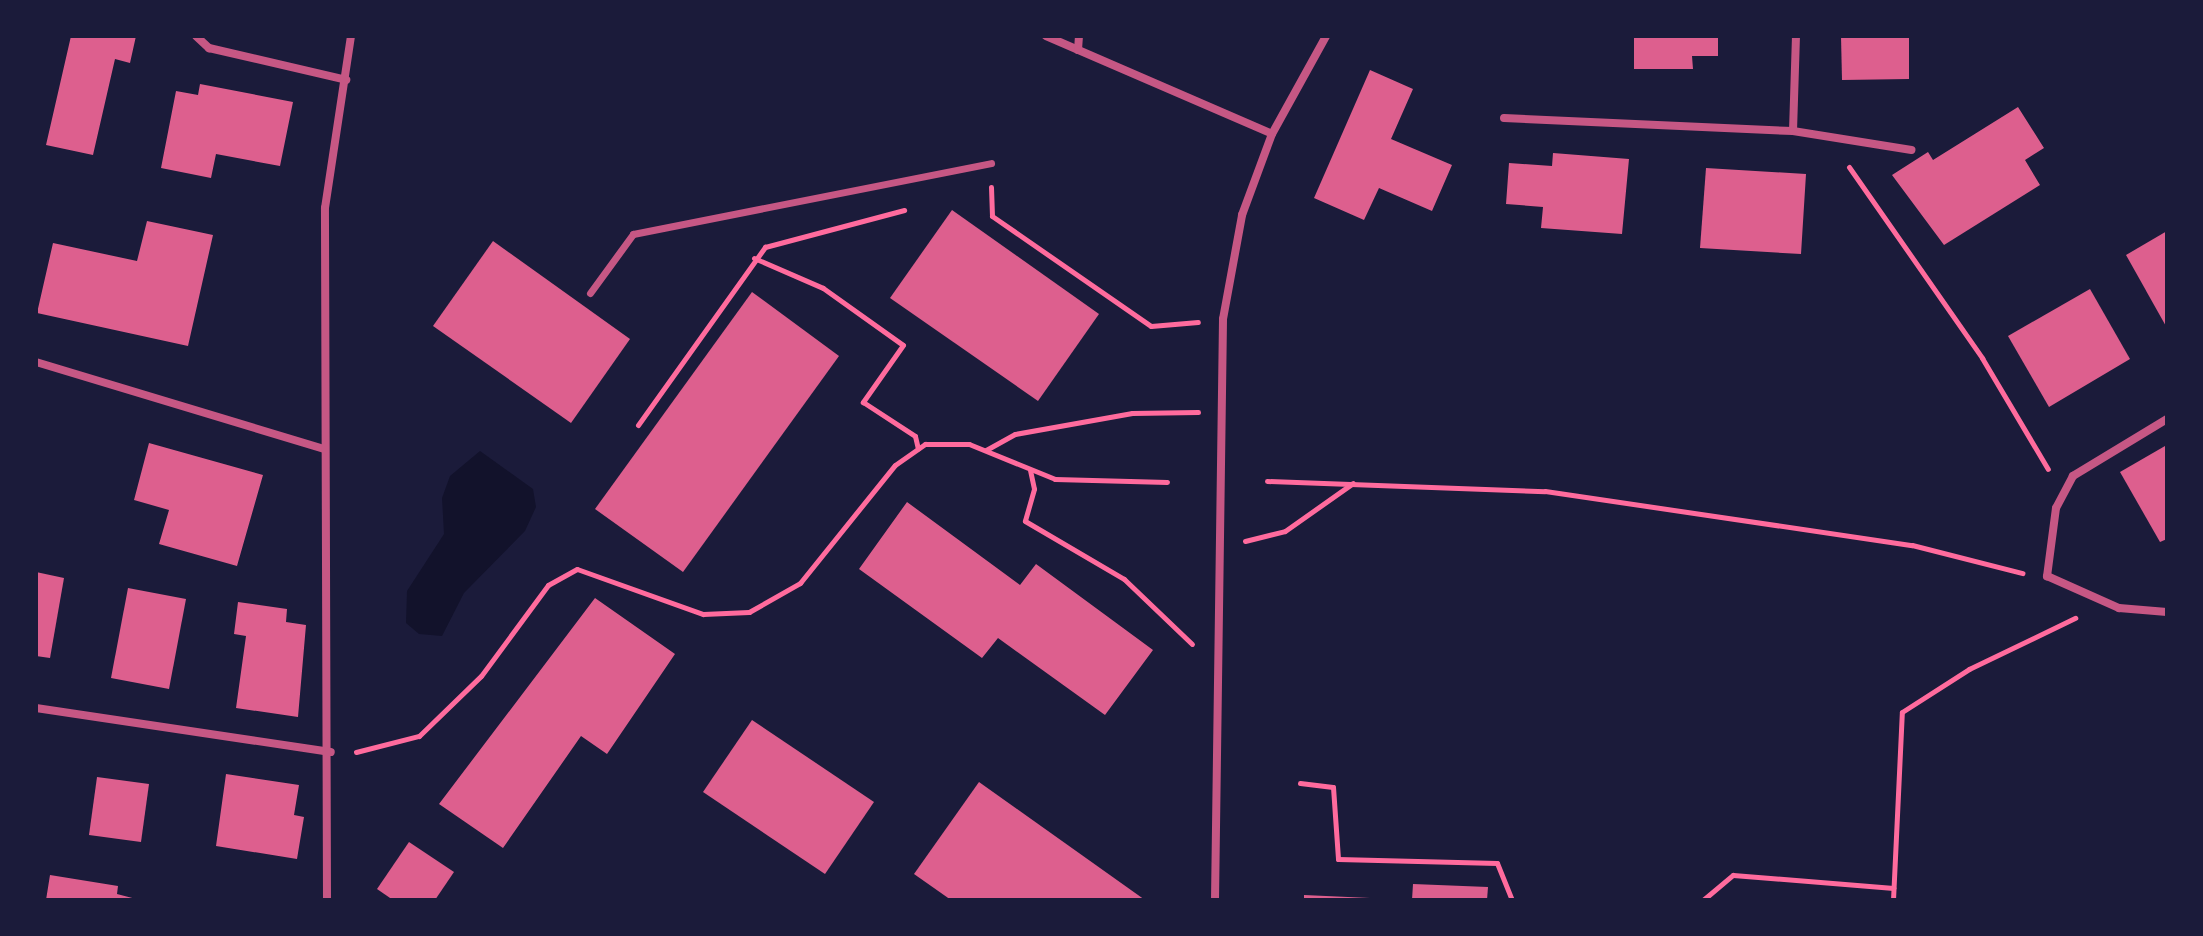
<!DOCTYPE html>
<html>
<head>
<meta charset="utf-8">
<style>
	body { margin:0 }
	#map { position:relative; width:2203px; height:936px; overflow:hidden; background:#1b1b3a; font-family:Ubuntu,sans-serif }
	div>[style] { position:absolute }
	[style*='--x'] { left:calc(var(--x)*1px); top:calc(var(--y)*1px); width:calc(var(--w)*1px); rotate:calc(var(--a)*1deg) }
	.water>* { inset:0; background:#12122b }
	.building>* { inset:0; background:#dd5f8e }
	.path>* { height:5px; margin:-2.5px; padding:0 2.5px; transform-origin:2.5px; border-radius:2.5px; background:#ff6b9d }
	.pedestrian>* { height:7px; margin:-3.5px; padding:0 3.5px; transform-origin:3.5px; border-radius:3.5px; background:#c65784 }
	.minor>* { height:8px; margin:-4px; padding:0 4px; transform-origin:4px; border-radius:4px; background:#c65784 }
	span { translate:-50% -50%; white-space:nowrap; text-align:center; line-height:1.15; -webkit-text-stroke:7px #1b1b3a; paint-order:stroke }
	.frame { position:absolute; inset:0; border:38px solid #1b1b3a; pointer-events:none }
</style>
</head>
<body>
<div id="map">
	<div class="water">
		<i style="clip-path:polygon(480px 451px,533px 489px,536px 507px,525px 531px,464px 593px,442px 636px,419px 634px,406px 623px,407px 591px,444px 534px,442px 498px,450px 476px)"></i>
	</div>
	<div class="building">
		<i style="clip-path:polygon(71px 36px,136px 36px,130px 63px,115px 59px,93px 155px,46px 145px)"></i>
		<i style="clip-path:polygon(1634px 36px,1718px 36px,1718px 56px,1692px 56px,1693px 69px,1634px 69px)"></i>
		<i style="clip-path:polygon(1841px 36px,1909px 36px,1909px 79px,1842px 80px)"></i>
		<i style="clip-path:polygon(1370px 70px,1413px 89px,1391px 139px,1452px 165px,1432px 211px,1379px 188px,1364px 220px,1314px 198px)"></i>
		<i style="clip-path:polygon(200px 84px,293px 102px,280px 166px,216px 154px,211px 178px,161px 168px,176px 91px,198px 95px)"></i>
		<i style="clip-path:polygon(2018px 107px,2044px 148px,2025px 160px,2040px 185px,1944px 245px,1892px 175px,1928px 152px,1933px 160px)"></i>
		<i style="clip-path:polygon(1553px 153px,1629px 159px,1622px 234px,1541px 228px,1543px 207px,1506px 204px,1509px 163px,1552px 166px)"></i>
		<i style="clip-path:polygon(1706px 168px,1806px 174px,1801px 254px,1700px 248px)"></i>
		<i style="clip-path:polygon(952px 210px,1099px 314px,1038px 401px,890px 298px)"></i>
		<i style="clip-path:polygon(147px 221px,213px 235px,188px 346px,37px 313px,53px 243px,137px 261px)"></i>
		<i style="clip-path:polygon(2167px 231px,2167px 328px,2126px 255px)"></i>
		<i style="clip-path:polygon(493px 241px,630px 339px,571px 423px,433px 326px)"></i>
		<i style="clip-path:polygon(2090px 289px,2130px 359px,2049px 407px,2008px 336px)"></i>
		<i style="clip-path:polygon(752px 292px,839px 356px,683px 572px,595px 509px)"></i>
		<i style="clip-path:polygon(149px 443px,263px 475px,237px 566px,159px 544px,169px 510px,134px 500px)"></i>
		<i style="clip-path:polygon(2165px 446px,2167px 539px,2160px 542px,2120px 472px)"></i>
		<i style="clip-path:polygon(907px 502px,1020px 585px,1036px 564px,1153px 650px,1105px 715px,998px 638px,982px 658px,859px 569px)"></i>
		<i style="clip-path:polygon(36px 572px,64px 578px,50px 658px,36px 656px)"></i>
		<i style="clip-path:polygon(128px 588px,186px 599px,169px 689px,111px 678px)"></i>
		<i style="clip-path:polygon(595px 598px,675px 654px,607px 754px,581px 736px,503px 848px,439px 804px)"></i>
		<i style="clip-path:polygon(238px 602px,287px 609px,286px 622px,306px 625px,298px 717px,236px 708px,246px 636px,234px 634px)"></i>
		<i style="clip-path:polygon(752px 720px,874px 802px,825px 874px,703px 792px)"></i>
		<i style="clip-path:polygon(226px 774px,299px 785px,294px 815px,304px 817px,297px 859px,216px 846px)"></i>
		<i style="clip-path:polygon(97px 777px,149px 784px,141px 842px,89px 835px)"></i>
		<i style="clip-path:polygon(979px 782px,1145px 900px,951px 900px,914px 874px)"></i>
		<i style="clip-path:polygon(409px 842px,454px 872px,435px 900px,393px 900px,377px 889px)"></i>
		<i style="clip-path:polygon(50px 875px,118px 886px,117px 894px,140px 900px,46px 900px)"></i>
		<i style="clip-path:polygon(1413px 884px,1488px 887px,1487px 900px,1412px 900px)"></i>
		<i style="clip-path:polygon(1304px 895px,1370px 898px,1370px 900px,1304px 900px)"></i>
	</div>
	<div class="path">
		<i style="--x:1849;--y:167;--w:233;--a:55.1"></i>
		<i style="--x:1982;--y:358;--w:129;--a:59.3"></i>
		<i style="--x:991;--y:187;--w:29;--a:88"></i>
		<i style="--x:992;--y:216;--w:193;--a:34.7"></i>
		<i style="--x:1151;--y:326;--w:47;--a:-4.9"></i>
		<i style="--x:754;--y:258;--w:75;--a:23.5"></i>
		<i style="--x:823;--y:288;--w:98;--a:35.5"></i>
		<i style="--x:903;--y:345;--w:70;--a:125.1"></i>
		<i style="--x:863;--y:402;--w:62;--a:33.2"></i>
		<i style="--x:915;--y:436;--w:13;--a:77"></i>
		<i style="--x:638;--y:425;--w:219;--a:-54.5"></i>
		<i style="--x:765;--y:247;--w:144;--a:-14.9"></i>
		<i style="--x:986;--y:450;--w:33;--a:-29"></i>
		<i style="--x:1015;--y:434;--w:119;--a:-10.2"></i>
		<i style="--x:1132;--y:413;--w:66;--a:-0.9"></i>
		<i style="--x:1030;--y:470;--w:19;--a:78"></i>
		<i style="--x:1034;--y:489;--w:33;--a:106"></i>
		<i style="--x:1025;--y:521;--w:115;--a:30.4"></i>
		<i style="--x:1124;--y:579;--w:94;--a:43.7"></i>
		<i style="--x:1267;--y:481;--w:278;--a:2.1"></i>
		<i style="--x:1545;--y:491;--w:371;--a:8.4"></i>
		<i style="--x:1912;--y:545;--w:114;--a:14.3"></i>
		<i style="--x:1245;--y:541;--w:41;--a:-14"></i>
		<i style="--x:1285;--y:531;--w:83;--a:-35.2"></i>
		<i style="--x:356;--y:752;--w:65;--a:-14.3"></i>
		<i style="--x:419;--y:736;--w:86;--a:-44.1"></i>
		<i style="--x:481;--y:676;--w:113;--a:-53.6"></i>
		<i style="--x:548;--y:585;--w:33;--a:-29"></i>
		<i style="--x:577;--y:569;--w:134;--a:19.7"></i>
		<i style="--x:703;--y:614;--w:46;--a:-2.5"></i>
		<i style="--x:749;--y:612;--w:59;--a:-29.6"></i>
		<i style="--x:800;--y:583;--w:151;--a:-51.2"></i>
		<i style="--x:895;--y:465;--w:37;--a:-35"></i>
		<i style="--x:925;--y:444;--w:44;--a:0"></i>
		<i style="--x:969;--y:444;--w:93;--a:22.1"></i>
		<i style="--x:1055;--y:479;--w:112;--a:1.5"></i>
		<i style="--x:1300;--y:783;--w:33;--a:7"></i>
		<i style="--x:1333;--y:787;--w:72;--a:86"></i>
		<i style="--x:1338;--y:859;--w:159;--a:1.4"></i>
		<i style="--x:1497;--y:863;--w:40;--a:68"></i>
		<i style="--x:1703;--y:900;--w:39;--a:-40"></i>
		<i style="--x:1733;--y:875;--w:161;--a:4.6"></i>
		<i style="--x:1893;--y:900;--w:188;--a:-87.3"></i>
		<i style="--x:1902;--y:712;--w:80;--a:-32.7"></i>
		<i style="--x:1969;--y:669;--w:118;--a:-25.7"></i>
	</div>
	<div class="pedestrian">
		<i style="--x:590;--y:293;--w:73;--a:-53.9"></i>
		<i style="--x:633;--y:234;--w:365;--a:-11.2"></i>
	</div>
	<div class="minor">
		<i style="--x:196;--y:36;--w:18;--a:43"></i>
		<i style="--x:209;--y:48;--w:141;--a:13.1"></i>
		<i style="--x:1046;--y:36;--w:246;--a:23.4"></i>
		<i style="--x:1078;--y:50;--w:14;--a:-86"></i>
		<i style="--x:1504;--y:118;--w:289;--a:2.6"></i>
		<i style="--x:1793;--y:131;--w:120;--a:9.1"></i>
		<i style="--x:1793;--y:131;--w:95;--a:-88.2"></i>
		<i style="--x:36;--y:362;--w:301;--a:16.8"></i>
		<i style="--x:2167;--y:419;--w:110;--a:148.8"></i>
		<i style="--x:2073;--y:476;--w:36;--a:118"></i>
		<i style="--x:2056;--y:508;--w:69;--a:97.5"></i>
		<i style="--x:2047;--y:576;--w:79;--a:24"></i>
		<i style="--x:2119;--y:608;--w:48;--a:4.8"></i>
		<i style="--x:36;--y:708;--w:298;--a:8.5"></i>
		<i style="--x:327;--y:900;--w:692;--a:-90.17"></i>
		<i style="--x:325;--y:208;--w:174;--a:-81.4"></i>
		<i style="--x:1215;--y:900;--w:581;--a:-89.21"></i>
		<i style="--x:1223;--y:319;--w:106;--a:-79.6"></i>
		<i style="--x:1242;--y:215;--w:86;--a:-69.7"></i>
		<i style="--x:1272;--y:134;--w:112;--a:-61.1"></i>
	</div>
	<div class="frame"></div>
</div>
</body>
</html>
